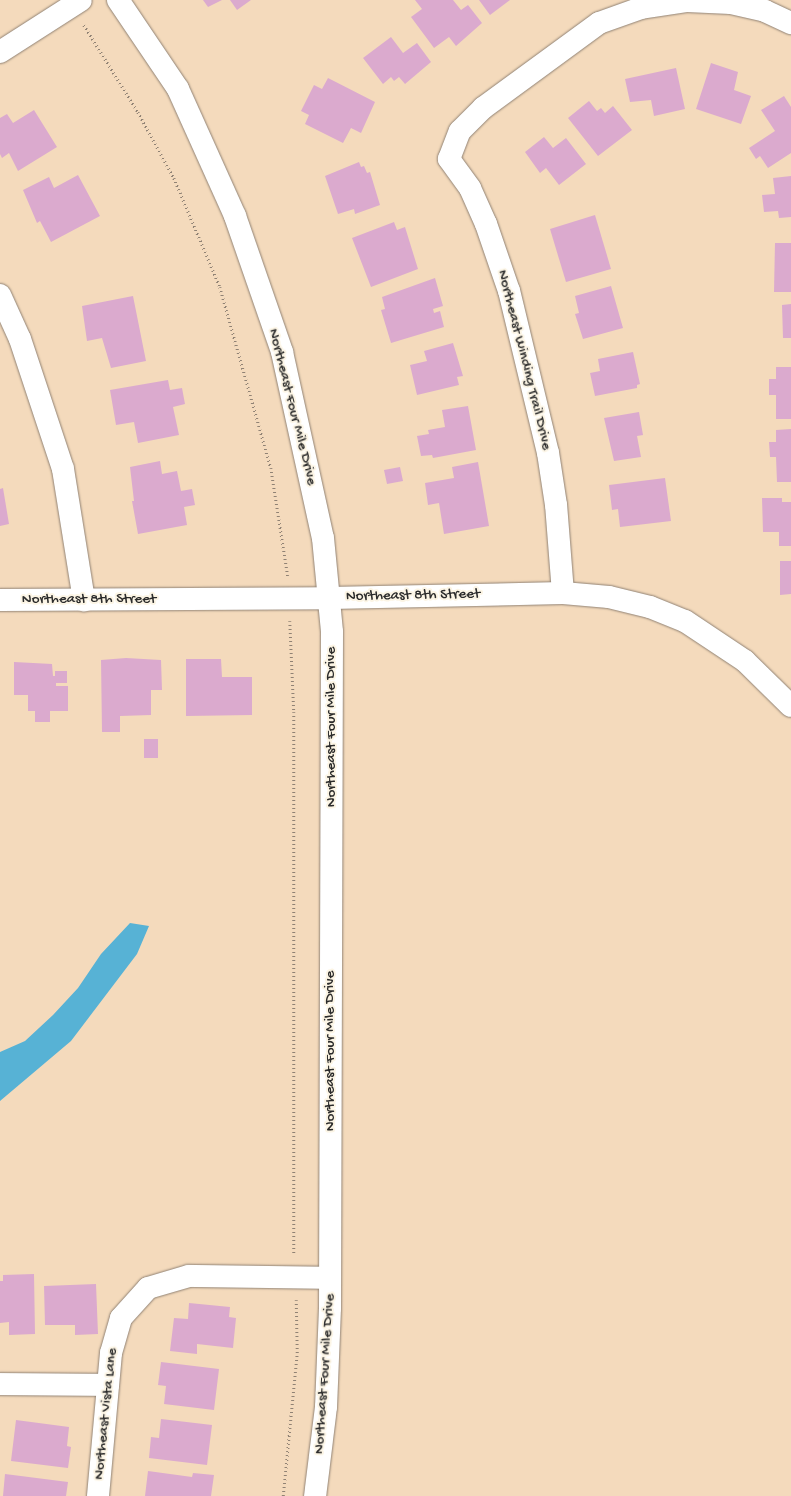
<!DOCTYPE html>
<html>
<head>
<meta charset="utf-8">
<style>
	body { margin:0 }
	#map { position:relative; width:791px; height:1496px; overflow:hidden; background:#f4dabc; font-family:"Gochi Hand",sans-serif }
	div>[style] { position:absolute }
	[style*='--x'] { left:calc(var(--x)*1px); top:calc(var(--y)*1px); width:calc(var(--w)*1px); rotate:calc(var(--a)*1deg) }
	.water>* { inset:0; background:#57b2d5 }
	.building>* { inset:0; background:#dbaace }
	.path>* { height:2.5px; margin-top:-1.25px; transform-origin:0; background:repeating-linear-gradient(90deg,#908274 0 1px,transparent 0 4px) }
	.roads { filter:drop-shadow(0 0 1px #908274) drop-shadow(0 0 1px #908274) }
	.minor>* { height:22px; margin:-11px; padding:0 11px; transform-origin:11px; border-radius:11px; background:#fff }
	.tertiary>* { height:22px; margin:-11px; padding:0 11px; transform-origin:11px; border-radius:11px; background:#fff }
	span { translate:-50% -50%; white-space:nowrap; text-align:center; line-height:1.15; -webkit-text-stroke:4px #fcf5e5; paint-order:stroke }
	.street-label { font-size:15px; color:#2b2b2b }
</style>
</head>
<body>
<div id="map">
	<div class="water">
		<i style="clip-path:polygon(130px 923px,149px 926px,137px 954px,71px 1041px,0 1101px,0 1052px,25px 1041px,53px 1015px,78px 988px,101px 954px)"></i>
	</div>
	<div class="building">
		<i style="clip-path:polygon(203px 0,222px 0,208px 7px)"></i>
		<i style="clip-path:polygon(230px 0,251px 0,237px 10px)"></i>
		<i style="clip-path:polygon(415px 0,453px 0,461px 10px,468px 5px,482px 23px,456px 46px,449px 37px,434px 48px,411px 17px,422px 9px)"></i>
		<i style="clip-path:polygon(479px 0,510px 0,490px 15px)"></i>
		<i style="clip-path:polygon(391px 37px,403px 53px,417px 43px,431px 62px,405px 84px,399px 77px,394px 81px,391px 77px,383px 84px,363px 58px)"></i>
		<i style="clip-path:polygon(711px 63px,738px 72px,734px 90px,751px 96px,741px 124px,696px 109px)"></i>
		<i style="clip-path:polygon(676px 68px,685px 109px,654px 116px,651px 100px,630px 102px,625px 79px)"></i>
		<i style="clip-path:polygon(328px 78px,375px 102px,361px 133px,351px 128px,343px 143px,305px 124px,309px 115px,301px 111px,314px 85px,322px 89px)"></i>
		<i style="clip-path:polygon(784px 96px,791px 107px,791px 153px,768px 168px,760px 156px,756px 159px,749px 148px,775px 131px,761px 110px)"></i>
		<i style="clip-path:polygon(589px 101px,597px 111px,601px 108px,605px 113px,613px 106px,632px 130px,598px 156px,568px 118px)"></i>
		<i style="clip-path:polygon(34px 110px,57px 147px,18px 171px,9px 153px,2px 158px,0 154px,0 118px,7px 114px,13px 123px)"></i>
		<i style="clip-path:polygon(544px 137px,553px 148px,566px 138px,586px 164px,559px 185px,546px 168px,540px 173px,525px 152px)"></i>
		<i style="clip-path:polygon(359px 162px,361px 167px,364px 166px,367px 173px,370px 172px,380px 205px,355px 214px,354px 209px,338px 214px,325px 176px)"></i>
		<i style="clip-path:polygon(78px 175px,100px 216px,51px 242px,40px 221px,37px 223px,23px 190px,49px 177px,54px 188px)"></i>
		<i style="clip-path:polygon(791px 176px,791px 217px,779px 218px,778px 211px,764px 212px,762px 195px,775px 194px,773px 178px)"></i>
		<i style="clip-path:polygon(595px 215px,611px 269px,566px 282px,550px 229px)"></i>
		<i style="clip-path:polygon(394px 222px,397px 230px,405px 227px,418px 269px,371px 287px,352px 238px)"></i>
		<i style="clip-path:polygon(775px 243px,791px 243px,791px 292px,774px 292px)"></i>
		<i style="clip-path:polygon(435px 278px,443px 306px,433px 309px,434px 313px,440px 311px,444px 327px,391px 343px,381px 310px,385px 309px,382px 297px)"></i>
		<i style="clip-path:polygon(611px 286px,623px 328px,583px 339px,575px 314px,579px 313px,575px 296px)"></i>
		<i style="clip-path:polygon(133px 296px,146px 361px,111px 368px,102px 338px,87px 341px,82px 306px)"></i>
		<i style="clip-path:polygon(791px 304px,791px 338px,783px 338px,782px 305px)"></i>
		<i style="clip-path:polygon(453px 343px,463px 376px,457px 377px,459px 385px,417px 395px,410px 365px,427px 361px,424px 351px)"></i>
		<i style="clip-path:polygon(633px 352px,640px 384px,637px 385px,637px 388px,595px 396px,590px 373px,600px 371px,598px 359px)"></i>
		<i style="clip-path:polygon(776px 367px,791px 367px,791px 419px,776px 419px,776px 395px,769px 395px,769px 379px,776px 379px)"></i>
		<i style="clip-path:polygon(168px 380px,170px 390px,182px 388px,185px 404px,173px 407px,179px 435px,138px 443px,134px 422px,116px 425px,110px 390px)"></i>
		<i style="clip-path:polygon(468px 406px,476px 450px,433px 458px,432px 455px,421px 456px,417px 436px,429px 434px,428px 430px,445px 427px,442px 410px)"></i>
		<i style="clip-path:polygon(639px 412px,643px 435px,637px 436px,641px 457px,614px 461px,604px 418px)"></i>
		<i style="clip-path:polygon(791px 429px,791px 482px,777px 482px,776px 457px,770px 457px,769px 442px,776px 442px,776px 430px)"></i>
		<i style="clip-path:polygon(160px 461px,162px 474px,177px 471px,181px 491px,192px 489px,195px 505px,184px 507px,187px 525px,138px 534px,132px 501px,134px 501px,130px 467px)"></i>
		<i style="clip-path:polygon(478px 462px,489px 526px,444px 534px,439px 503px,428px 505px,425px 483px,454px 478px,452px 467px)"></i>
		<i style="clip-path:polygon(400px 467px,403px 481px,387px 484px,384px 470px)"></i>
		<i style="clip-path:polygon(665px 478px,671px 521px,620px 527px,618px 509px,612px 510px,609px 485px)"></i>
		<i style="clip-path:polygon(3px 488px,9px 524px,0 526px,0 489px)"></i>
		<i style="clip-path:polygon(762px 498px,782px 498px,782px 502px,791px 502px,791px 546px,779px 546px,779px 532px,763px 532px)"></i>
		<i style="clip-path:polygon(780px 561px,791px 561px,791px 594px,780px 595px)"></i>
		<i style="clip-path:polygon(126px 658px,161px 660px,162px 690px,151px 690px,151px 715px,120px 716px,120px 732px,102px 732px,101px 660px)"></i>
		<i style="clip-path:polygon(186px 659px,221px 659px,222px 677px,252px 677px,252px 715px,186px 716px)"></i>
		<i style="clip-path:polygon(14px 662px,52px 664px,53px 676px,55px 676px,55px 671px,67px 671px,67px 683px,56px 683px,56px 686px,68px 686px,68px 711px,50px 711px,50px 722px,35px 722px,35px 711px,28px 711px,28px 695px,14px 695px)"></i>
		<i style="clip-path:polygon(144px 739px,158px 739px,158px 758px,144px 758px)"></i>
		<i style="clip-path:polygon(34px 1274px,35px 1334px,9px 1335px,9px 1322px,0 1323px,0 1281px,3px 1281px,3px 1275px)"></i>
		<i style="clip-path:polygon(96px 1284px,98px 1334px,75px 1335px,75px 1325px,45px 1325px,44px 1286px)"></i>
		<i style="clip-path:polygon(189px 1303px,230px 1307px,229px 1317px,236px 1318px,233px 1348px,197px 1344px,197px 1354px,170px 1351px,174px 1318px,188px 1319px)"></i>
		<i style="clip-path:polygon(161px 1362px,219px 1369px,214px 1410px,164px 1404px,166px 1386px,158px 1385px)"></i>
		<i style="clip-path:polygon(161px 1419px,212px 1425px,207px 1465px,149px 1458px,151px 1437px,159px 1438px)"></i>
		<i style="clip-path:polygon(16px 1420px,69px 1427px,67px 1446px,71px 1447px,68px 1468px,11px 1461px)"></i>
		<i style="clip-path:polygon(148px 1471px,192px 1477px,193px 1473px,214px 1475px,211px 1496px,145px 1496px)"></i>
		<i style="clip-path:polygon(5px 1474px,68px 1482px,66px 1496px,3px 1496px)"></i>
	</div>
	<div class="path">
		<i style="--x:84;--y:25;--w:102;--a:58.2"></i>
		<i style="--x:138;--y:112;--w:75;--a:61.4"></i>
		<i style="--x:174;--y:178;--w:118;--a:67.1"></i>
		<i style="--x:220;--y:287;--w:188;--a:74.3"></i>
		<i style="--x:271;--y:468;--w:109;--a:81.1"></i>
		<i style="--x:290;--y:621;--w:91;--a:87.5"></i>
		<i style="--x:294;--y:712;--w:543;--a:90"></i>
		<i style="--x:283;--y:1496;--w:144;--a:-84.4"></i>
		<i style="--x:297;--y:1353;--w:53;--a:-91.1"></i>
	</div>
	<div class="roads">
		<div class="minor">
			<i style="--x:0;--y:52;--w:96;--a:-32.7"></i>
			<i style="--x:0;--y:295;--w:48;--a:65.6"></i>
			<i style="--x:20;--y:339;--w:137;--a:71.7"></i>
			<i style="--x:63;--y:469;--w:133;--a:80.9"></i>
			<i style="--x:563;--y:593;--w:88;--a:-94.5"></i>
			<i style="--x:556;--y:505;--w:53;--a:-98.7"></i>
			<i style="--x:548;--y:453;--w:167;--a:-103.5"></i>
			<i style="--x:509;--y:291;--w:71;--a:-108.9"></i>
			<i style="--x:486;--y:224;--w:39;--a:-114"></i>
			<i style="--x:470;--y:188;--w:36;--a:-126"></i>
			<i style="--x:449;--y:159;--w:30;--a:-69"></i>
			<i style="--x:460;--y:131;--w:33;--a:-45"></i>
			<i style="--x:483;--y:108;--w:144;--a:-36.2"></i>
			<i style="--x:599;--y:23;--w:45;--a:-19.7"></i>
			<i style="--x:641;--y:8;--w:47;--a:-8.7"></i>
			<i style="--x:687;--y:1;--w:44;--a:2.6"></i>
			<i style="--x:731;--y:3;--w:35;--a:13"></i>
			<i style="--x:765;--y:11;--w:29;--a:25"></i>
			<i style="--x:0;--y:600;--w:330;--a:-0.3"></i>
			<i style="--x:330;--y:598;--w:233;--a:-1.2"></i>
			<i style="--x:563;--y:593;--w:46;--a:5"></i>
			<i style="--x:609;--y:597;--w:42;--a:13.7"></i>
			<i style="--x:650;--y:607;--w:38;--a:22"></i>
			<i style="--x:685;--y:621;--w:72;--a:33.7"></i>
			<i style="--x:745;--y:661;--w:64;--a:44.4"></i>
			<i style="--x:0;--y:1384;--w:108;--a:0.5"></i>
			<i style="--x:98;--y:1496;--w:144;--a:-84.8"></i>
			<i style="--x:111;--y:1353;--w:36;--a:-74"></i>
			<i style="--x:121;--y:1318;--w:40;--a:-48"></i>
			<i style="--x:148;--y:1288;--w:43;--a:-16.3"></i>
			<i style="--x:189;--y:1276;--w:141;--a:0.8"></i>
		</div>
		<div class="tertiary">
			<i style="--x:118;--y:0;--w:107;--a:56"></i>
			<i style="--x:178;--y:89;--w:139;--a:65.8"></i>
			<i style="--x:235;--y:216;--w:144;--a:70.9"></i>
			<i style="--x:282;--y:352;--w:190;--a:77.6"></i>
			<i style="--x:323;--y:538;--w:94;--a:84.5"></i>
			<i style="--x:332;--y:632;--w:676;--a:90.17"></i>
			<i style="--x:330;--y:1308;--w:99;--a:92.3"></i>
			<i style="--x:326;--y:1407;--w:90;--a:97"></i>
		</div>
	</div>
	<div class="street-label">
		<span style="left:524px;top:360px;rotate:76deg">Northeast Winding Trail Drive</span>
		<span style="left:292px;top:407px;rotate:76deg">Northeast Four Mile Drive</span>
		<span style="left:413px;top:596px;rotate:-1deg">Northeast 8th Street</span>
		<span style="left:89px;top:600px">Northeast 8th Street</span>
		<span style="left:332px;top:727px;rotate:-90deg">Northeast Four Mile Drive</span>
		<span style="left:331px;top:1051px;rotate:-90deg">Northeast Four Mile Drive</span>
		<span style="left:325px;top:1374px;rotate:-86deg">Northeast Four Mile Drive</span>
		<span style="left:106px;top:1414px;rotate:-84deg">Northeast Vista Lane</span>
	</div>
</div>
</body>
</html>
